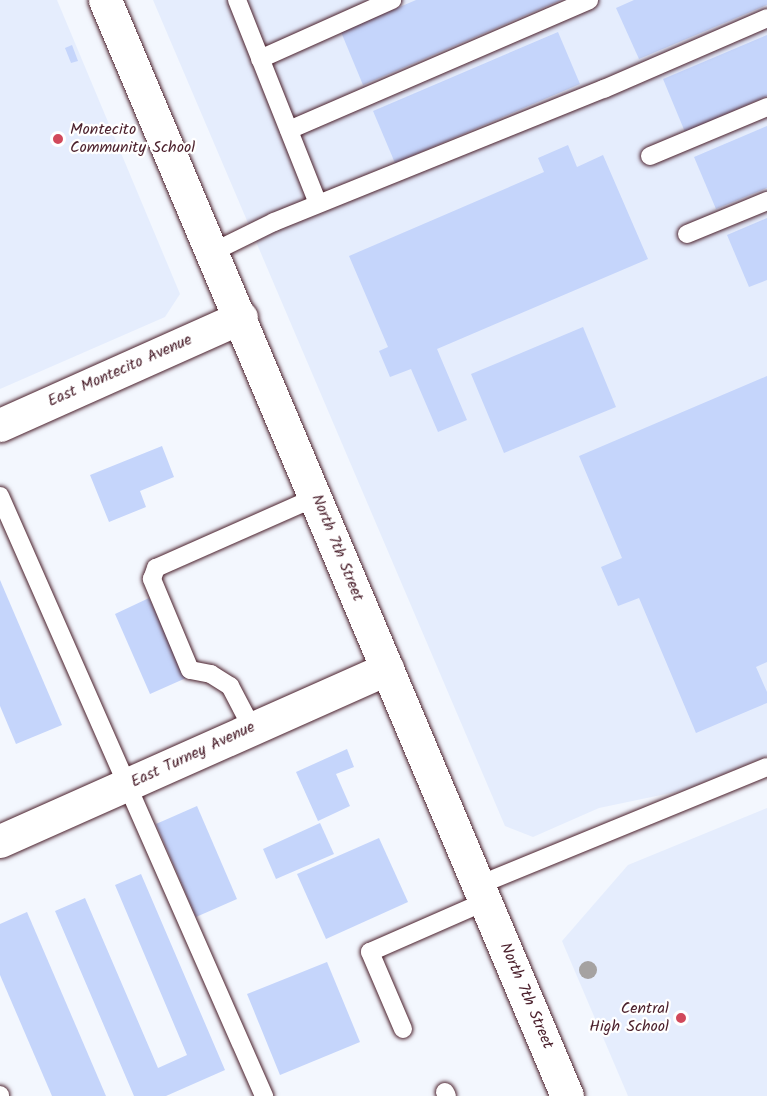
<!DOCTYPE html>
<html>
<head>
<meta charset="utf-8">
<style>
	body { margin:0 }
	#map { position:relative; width:767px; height:1096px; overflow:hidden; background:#f3f7fe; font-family:Kalam,sans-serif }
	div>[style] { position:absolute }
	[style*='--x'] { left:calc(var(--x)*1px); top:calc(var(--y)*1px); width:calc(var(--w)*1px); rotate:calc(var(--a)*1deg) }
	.built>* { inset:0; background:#e5edfd }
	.building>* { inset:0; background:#c5d5fb }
	.roads { filter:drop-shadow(0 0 2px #4a1f2b) drop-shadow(0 0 2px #4a1f2b) }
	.service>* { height:18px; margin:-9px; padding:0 9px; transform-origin:9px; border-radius:9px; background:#fff }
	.minor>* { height:33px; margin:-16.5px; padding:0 16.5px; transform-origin:16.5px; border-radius:16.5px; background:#fff }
	.primary>* { height:33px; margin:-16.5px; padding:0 16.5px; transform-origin:16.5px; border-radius:16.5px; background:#fff }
	.trees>* { width:18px; height:18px; margin:-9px; border-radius:50%; background:#a5a2a1 }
	.dots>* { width:16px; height:16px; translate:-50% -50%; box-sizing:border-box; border:3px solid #fff; border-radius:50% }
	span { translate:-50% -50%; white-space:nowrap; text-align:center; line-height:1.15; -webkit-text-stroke:4.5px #fff; paint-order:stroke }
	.poi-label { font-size:16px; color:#4a1f2b }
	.left { translate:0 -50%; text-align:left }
	.right { translate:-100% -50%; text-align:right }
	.street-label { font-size:16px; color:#4a1f2b }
</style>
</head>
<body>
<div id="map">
	<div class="built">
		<i style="clip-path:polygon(0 0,57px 0,180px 294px,165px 317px,0 389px)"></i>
		<i style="clip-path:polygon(153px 0,767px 0,767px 756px,685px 790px,599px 808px,533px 837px,505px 826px)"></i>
		<i style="clip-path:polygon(767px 808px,767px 1096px,628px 1096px,562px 941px,628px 865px)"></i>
	</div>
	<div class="building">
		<i style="clip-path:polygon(416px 0,561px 0,363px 85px,341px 32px)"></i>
		<i style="clip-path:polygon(634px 0,767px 0,767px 5px,639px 59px,616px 8px)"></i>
		<i style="clip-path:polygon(558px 32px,580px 84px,395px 163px,373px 111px)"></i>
		<i style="clip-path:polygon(767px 35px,767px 96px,685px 132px,663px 79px)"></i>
		<i style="clip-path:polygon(72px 45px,78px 61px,71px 63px,65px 48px)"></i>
		<i style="clip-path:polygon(767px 126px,767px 188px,716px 209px,694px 157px)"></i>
		<i style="clip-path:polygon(568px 145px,577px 167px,603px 155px,648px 259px,437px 349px,467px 420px,438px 432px,411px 369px,390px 377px,379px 351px,388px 347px,349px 256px,544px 172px,538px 158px)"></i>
		<i style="clip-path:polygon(767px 218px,767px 280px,749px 287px,727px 235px)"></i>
		<i style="clip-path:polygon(583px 327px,616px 407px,504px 453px,471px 374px)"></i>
		<i style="clip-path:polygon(767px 376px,767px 662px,756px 667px,767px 692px,767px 703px,696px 733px,639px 598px,618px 606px,601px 567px,622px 558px,579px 456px)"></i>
		<i style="clip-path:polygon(162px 446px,174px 477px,140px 491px,146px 507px,109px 522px,90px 475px)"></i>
		<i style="clip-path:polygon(0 580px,62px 725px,16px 744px,0 706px)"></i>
		<i style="clip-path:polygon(149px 598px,186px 678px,150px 694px,115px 614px)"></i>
		<i style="clip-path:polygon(347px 749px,354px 767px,336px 774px,350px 806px,318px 821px,296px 772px)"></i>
		<i style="clip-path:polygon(197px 806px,237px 899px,196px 917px,156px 824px)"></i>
		<i style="clip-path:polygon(320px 823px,334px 854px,276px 879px,263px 849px)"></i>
		<i style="clip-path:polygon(379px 838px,408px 902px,326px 939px,297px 874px)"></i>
		<i style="clip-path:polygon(141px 874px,225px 1070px,166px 1096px,134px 1096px,55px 911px,85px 898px,158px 1068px,187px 1055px,115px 885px)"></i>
		<i style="clip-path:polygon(27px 912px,106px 1096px,52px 1096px,0 975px,0 924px)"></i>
		<i style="clip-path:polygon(327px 962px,360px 1042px,280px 1075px,247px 994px)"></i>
	</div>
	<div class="roads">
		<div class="service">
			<i style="--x:237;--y:0;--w:219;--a:68.3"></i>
			<i style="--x:260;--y:59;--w:145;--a:-24.1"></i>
			<i style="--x:289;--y:130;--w:327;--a:-23.4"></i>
			<i style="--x:650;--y:156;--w:127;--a:-22.7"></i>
			<i style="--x:687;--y:234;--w:87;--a:-22.4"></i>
			<i style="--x:213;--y:252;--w:68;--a:-26.2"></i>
			<i style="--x:274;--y:222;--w:356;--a:-22"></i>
			<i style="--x:604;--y:89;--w:178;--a:-23.5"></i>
			<i style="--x:0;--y:496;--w:656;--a:66.25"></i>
			<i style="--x:252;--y:728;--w:47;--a:-117.6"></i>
			<i style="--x:230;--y:686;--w:22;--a:-148"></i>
			<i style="--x:211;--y:674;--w:21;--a:-169"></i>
			<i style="--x:190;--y:670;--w:99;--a:-112.7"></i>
			<i style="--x:152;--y:579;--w:12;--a:-70"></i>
			<i style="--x:156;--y:568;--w:175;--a:-23.9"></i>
			<i style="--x:479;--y:885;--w:311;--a:-22.3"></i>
			<i style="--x:403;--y:1029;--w:84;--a:-113.2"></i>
			<i style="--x:370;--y:952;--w:127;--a:-23.7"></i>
			<i style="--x:445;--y:1092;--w:4;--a:63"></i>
			<i style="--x:0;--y:1095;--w:1;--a:90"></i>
		</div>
		<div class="minor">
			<i style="--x:0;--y:425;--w:264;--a:-24.1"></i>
			<i style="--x:0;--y:841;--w:424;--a:-24"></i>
		</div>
		<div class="primary">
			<i style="--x:105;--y:0;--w:1189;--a:67.14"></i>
		</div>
	</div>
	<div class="trees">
		<i style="left:588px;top:970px"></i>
	</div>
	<div class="dots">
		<i style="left:58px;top:139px;background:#d1495b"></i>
		<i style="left:681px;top:1018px;background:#d1495b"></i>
	</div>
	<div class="poi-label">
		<span class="left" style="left:70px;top:139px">Montecito<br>Community School</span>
		<span class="right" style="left:669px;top:1018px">Central<br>High School</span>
	</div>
	<div class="street-label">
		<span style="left:120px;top:371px;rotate:-24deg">East Montecito Avenue</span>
		<span style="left:337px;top:548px;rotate:68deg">North 7th Street</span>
		<span style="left:193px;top:755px;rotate:-25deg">East Turney Avenue</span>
		<span style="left:526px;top:996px;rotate:67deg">North 7th Street</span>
	</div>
</div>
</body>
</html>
